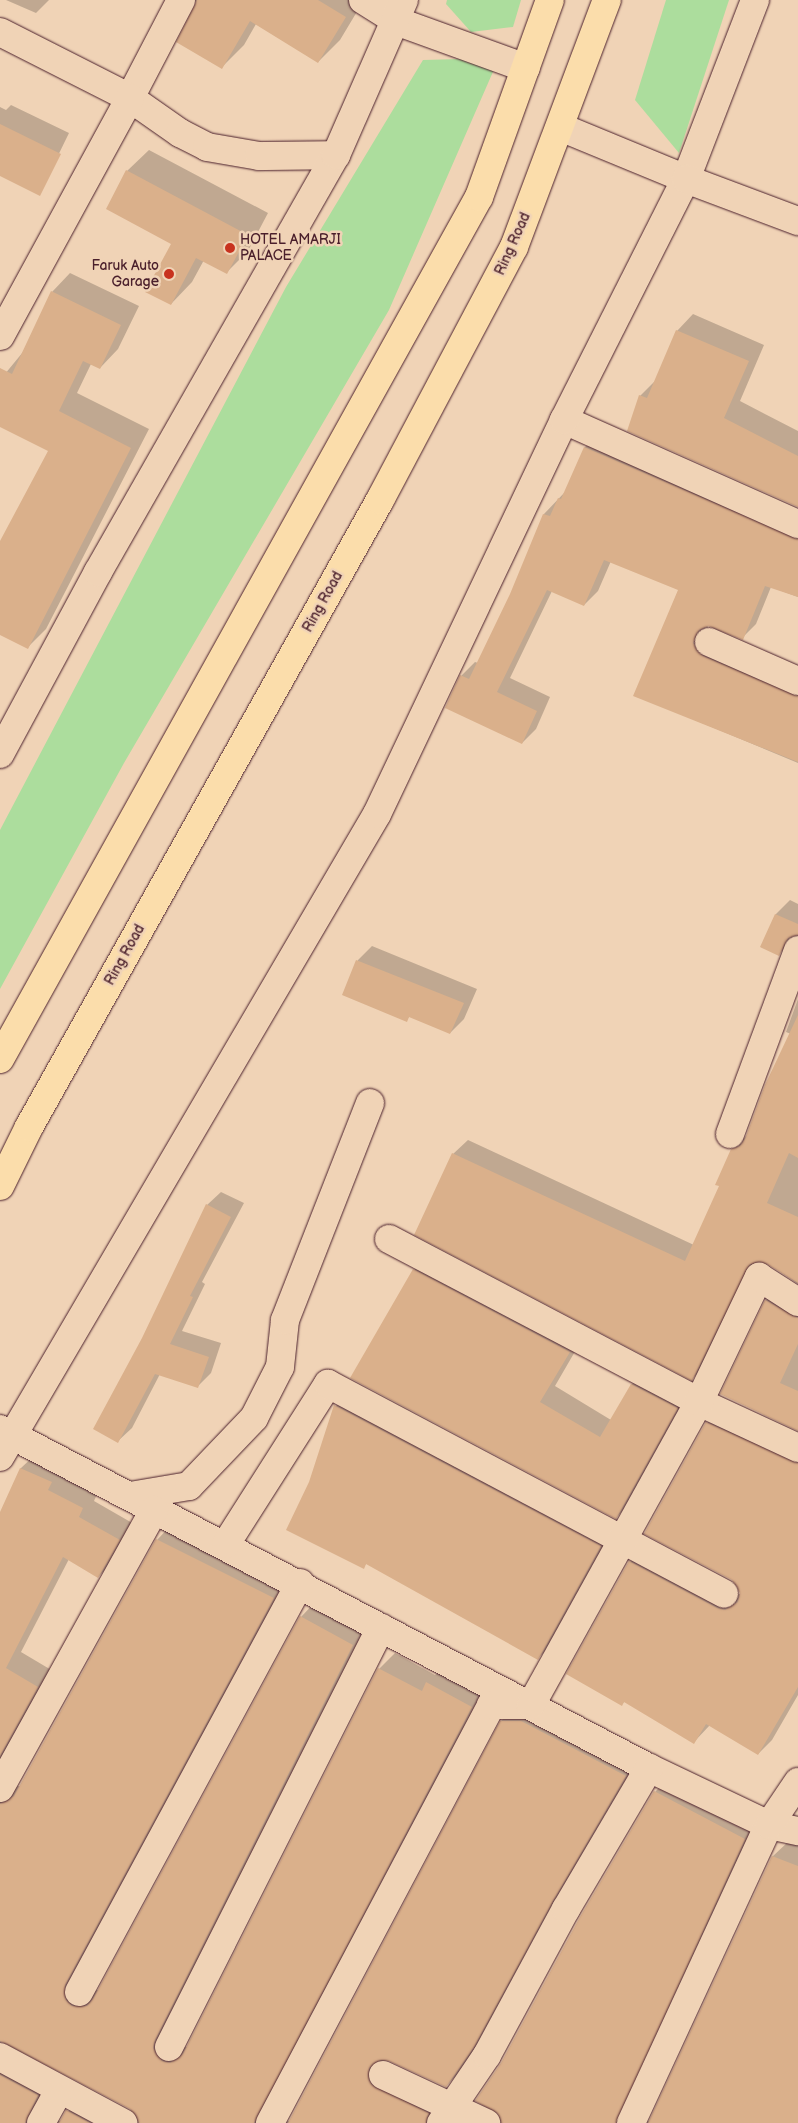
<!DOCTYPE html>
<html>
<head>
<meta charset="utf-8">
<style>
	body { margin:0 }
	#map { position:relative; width:798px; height:2123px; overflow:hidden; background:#f0d3b6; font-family:"Balsamiq Sans",sans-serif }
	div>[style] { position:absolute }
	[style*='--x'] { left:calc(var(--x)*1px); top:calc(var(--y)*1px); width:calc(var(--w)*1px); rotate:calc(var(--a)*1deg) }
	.green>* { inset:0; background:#acdd9d }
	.shadow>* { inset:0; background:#0003 }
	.building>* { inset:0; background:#dab08b }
	.roads { filter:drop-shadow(0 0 1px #4a1f2b) drop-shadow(0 0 1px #4a1f2b) }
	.minor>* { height:28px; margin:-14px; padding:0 14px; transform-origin:14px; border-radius:14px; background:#f0d3b6 }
	.major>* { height:28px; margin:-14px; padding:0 14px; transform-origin:14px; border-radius:14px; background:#fbddab }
	.dots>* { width:14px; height:14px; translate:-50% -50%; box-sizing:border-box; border:2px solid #f0d3b6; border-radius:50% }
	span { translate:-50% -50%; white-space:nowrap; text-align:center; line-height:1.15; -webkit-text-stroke:5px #f0d3b6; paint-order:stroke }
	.poi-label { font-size:14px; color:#4a1f2b }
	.left { translate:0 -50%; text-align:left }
	.right { translate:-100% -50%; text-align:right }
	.street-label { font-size:14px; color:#4a1f2b }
</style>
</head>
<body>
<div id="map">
	<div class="green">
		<i style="clip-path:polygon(447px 0,521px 0,513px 27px,471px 32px,446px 4px)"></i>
		<i style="clip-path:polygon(666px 0,729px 0,679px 153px,635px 100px)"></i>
		<i style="clip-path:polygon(499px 58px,389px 310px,124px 763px,0 989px,0 830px,286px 287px,423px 60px)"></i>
	</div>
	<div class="shadow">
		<i style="clip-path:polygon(6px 0,49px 0,36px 13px)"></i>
		<i style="clip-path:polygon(195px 0,364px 0,340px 40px,318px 62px,256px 24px,244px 45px,222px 67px)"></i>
		<i style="clip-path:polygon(11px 105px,69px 133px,49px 174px,0 175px,0 107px,6px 110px)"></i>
		<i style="clip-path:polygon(149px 150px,268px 213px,248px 251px,227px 272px,204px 260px,192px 282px,171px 304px,172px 243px,127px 171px)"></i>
		<i style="clip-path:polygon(70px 273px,139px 306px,118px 349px,100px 368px,91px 364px,77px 393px,149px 429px,46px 629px,28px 647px,0 634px,0 546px,50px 450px,0 426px,0 380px,23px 352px,52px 292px)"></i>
		<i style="clip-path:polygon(693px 314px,764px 345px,740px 401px,798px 431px,798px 506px,640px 396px,656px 380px,677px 331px)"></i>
		<i style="clip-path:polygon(600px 433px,798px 521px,798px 597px,771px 587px,756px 624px,742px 638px,708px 625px,707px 630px,798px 676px,798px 763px,635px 695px,679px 589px,611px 561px,598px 591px,584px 605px,552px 591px,510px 678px,550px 697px,536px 729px,522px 743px,461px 676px,475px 662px,478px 663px,512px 594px,544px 514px,565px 492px,585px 447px)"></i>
		<i style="clip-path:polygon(790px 900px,798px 904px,798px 935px,779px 954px,761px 947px,776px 914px)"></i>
		<i style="clip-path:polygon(372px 946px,477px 989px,464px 1019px,450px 1033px,410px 1016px,406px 1020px,343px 994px,358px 960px)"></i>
		<i style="clip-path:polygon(798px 999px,798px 1284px,768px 1263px,758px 1260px,706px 1365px,692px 1379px,453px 1154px,468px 1140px,694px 1245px,721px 1186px,732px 1150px,747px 1135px,791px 1034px,786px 1032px)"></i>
		<i style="clip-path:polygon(221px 1192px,244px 1203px,202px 1282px,205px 1284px,182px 1331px,221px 1343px,211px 1373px,198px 1386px,160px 1374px,132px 1428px,118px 1441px,143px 1339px,207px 1205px)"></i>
		<i style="clip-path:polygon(429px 1255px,584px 1336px,555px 1386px,611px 1420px,632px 1384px,647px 1369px,692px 1393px,631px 1502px,616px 1518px,414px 1270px)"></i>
		<i style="clip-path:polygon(781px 1286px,798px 1296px,798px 1429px,722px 1394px,766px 1300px)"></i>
		<i style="clip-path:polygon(349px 1392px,614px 1532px,552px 1645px,538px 1658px,367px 1563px,363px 1567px,310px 1482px,336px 1406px)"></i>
		<i style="clip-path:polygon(721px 1409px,798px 1445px,798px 1695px,772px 1740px,758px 1754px,710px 1725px,694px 1742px,625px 1701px,621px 1705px,630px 1562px,644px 1548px,732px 1594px,742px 1594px,707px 1423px)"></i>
		<i style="clip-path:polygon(evenodd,37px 1453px,98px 1492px,94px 1501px,134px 1524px,114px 1561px,98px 1577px,69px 1559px,21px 1652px,53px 1671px,9px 1787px,20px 1786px,157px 1540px,172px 1524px,289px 1582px,88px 1991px,99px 1990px,301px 1617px,316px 1601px,368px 1629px,177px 2045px,187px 2047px,379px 1669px,395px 1653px,435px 1675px,443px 1668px,487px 1691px,279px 2122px,290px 2121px,501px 1721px,517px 1705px,641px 1760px,489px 2030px,462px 2070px,446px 2086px,390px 2059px,383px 2061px,392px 2073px,500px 2122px,502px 2063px,655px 1792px,670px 1776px,760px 1823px,641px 2122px,650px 2121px,773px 1856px,789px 1841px,798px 1844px,798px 2123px,0 2123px,0 1515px,21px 1468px,37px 1453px,0 2042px,8px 2042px,131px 2108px,140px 2121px,132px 2122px,83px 2095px,60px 2121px,49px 2121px,53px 2079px,8px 2055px,0 2042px)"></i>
	</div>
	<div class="building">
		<i style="clip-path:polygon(197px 0,318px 0,346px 17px,318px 63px,250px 21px,222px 69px,176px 42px)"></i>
		<i style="clip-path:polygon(0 124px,61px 154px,40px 196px,0 176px)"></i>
		<i style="clip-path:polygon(126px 170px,248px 235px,227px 274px,196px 258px,171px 305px,145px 292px,171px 244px,106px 209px)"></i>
		<i style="clip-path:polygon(51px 291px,121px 325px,100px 369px,83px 361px,59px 411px,131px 448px,28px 649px,0 635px,0 541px,48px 451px,0 427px,0 368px,12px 374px)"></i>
		<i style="clip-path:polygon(676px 330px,749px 361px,724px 418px,798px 456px,798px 507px,627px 431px,639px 395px,647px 398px)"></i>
		<i style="clip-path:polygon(584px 447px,798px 539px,798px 597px,765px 586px,743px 640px,708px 626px,699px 630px,693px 643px,703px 656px,798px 696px,798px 762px,633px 696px,678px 590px,604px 560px,584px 606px,547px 590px,497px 692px,537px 711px,522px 744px,445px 708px,460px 675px,469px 679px,510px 594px,543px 514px,550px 516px,558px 498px,561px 499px)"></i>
		<i style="clip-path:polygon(775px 914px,798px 924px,798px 935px,788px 938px,779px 956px,760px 947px)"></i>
		<i style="clip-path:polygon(356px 960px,464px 1003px,450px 1034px,409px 1017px,407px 1022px,342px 995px)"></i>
		<i style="clip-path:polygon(798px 1015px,798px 1158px,789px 1153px,767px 1203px,798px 1217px,798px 1283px,767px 1264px,750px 1264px,692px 1381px,414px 1235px,452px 1153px,685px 1261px,719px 1186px,715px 1185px,731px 1149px,740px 1146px,745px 1139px,765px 1085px)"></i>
		<i style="clip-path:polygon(206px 1204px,231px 1217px,190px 1296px,193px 1297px,170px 1344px,209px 1357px,198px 1388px,155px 1374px,118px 1443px,93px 1429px,142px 1338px)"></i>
		<i style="clip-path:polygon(413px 1269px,570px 1352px,540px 1402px,600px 1437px,631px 1384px,678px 1408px,616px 1519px,350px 1378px)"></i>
		<i style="clip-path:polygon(765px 1300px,798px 1318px,798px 1344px,780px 1383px,798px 1391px,798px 1431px,720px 1394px)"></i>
		<i style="clip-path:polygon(334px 1405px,601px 1546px,538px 1660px,366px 1564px,364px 1569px,286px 1530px,309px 1482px)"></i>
		<i style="clip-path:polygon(706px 1422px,798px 1463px,798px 1687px,758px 1755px,706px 1724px,694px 1744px,624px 1702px,622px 1706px,566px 1674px,629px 1561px,717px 1608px,725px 1610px,738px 1602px,740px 1593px,732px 1580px,644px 1534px)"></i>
		<i style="clip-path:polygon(20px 1468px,52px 1482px,48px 1490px,83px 1508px,79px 1517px,120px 1540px,98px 1578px,63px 1557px,6px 1668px,38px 1687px,0 1756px,0 1512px)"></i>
		<i style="clip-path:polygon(156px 1539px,274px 1598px,65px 1985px,66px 2000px,72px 2006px,87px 2006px,93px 1999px,300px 1616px,353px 1645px,155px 2040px,153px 2048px,162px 2061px,170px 2063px,183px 2054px,378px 1668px,422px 1691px,426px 1682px,472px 1707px,254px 2123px,139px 2123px,130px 2109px,0 2041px,0 1804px,14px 1796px)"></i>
		<i style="clip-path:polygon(500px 1721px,521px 1721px,626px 1776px,553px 1901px,474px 2047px,446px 2087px,389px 2061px,381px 2060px,369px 2068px,371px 2084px,429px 2113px,426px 2123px,288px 2123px)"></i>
		<i style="clip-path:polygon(654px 1791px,745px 1839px,616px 2123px,501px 2123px,498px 2114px,475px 2101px,501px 2063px,580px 1917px)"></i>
		<i style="clip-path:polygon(772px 1856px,798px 1866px,798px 2123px,648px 2123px)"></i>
		<i style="clip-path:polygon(0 2075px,38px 2095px,25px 2123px,0 2123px)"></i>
		<i style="clip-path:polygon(66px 2110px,90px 2123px,59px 2123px)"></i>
	</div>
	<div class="roads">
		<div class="minor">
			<i style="--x:181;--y:0;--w:110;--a:117.5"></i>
			<i style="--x:130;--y:98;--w:61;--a:35"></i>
			<i style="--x:180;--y:133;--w:30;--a:27"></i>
			<i style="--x:207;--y:147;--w:53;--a:9.8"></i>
			<i style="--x:259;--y:156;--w:77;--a:-0.7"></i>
			<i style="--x:363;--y:0;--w:39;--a:32"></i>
			<i style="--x:396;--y:21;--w:138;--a:19.9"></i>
			<i style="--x:0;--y:32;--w:146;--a:26.9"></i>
			<i style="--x:130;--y:98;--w:271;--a:118.6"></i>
			<i style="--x:560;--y:127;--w:136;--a:22.4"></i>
			<i style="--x:686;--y:179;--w:192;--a:-68.9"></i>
			<i style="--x:564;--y:420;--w:256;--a:24"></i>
			<i style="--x:709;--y:642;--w:97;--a:23.7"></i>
			<i style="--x:0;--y:754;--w:207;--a:-61.7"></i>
			<i style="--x:98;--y:572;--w:480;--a:-60.3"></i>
			<i style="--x:336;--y:155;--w:169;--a:-66.3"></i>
			<i style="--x:730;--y:1134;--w:196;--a:-69.7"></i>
			<i style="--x:389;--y:1239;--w:350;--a:27.7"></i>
			<i style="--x:699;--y:1402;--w:109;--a:24.9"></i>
			<i style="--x:0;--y:1429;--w:732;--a:27.58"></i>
			<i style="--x:649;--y:1768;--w:133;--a:25.4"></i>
			<i style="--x:769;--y:1825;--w:30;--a:12"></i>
			<i style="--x:0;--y:1457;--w:745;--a:-59.62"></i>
			<i style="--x:377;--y:814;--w:436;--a:-64.6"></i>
			<i style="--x:564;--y:420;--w:270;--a:-63.2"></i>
			<i style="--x:686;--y:179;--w:120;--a:20.6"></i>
			<i style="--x:130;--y:1496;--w:60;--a:-9.6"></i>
			<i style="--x:189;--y:1486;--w:94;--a:-46.3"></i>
			<i style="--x:254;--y:1418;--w:57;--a:-63"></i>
			<i style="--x:280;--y:1367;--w:47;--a:-83.9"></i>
			<i style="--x:285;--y:1320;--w:233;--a:-68.6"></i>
			<i style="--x:226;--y:1544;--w:190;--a:-57.5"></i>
			<i style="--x:328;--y:1384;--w:448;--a:27.9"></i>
			<i style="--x:0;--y:1788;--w:318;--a:-61"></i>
			<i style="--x:79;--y:1992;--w:465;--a:-61.6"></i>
			<i style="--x:169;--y:2047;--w:470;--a:-63.2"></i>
			<i style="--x:0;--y:2057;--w:140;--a:28.2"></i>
			<i style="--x:383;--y:2075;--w:114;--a:25"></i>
			<i style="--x:41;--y:2123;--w:38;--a:-61"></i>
			<i style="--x:270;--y:2123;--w:473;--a:-62.1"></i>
			<i style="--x:491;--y:1705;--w:40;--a:0"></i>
			<i style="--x:531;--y:1705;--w:346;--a:-61"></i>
			<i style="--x:699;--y:1402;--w:139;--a:-64.4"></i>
			<i style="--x:759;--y:1277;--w:46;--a:32.7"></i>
			<i style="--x:441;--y:2123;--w:82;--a:-55.9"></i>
			<i style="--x:487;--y:2055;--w:166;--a:-61.6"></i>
			<i style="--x:566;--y:1909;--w:164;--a:-59.5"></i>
			<i style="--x:631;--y:2123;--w:328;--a:-65.2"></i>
			<i style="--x:769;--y:1825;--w:52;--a:-56"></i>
		</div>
		<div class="major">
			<i style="--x:0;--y:1059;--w:986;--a:-60.94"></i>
			<i style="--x:479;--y:197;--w:209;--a:-70.2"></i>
			<i style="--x:0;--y:1186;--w:66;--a:-63.8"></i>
			<i style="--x:29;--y:1127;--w:719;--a:-60.76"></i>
			<i style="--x:380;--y:500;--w:286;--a:-62.1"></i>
			<i style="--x:514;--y:247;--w:264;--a:-69.4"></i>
		</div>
	</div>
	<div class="dots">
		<i style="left:230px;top:248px;background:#c8321e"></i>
		<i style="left:169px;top:274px;background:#c8321e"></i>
	</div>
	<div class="poi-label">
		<span class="left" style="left:240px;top:248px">HOTEL AMARJI<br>PALACE</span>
		<span class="right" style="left:159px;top:274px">Faruk Auto<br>Garage</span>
	</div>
	<div class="street-label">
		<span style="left:513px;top:244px;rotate:-66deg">Ring Road</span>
		<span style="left:323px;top:602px;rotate:-61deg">Ring Road</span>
		<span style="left:125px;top:955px;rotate:-61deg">Ring Road</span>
	</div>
</div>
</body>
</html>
